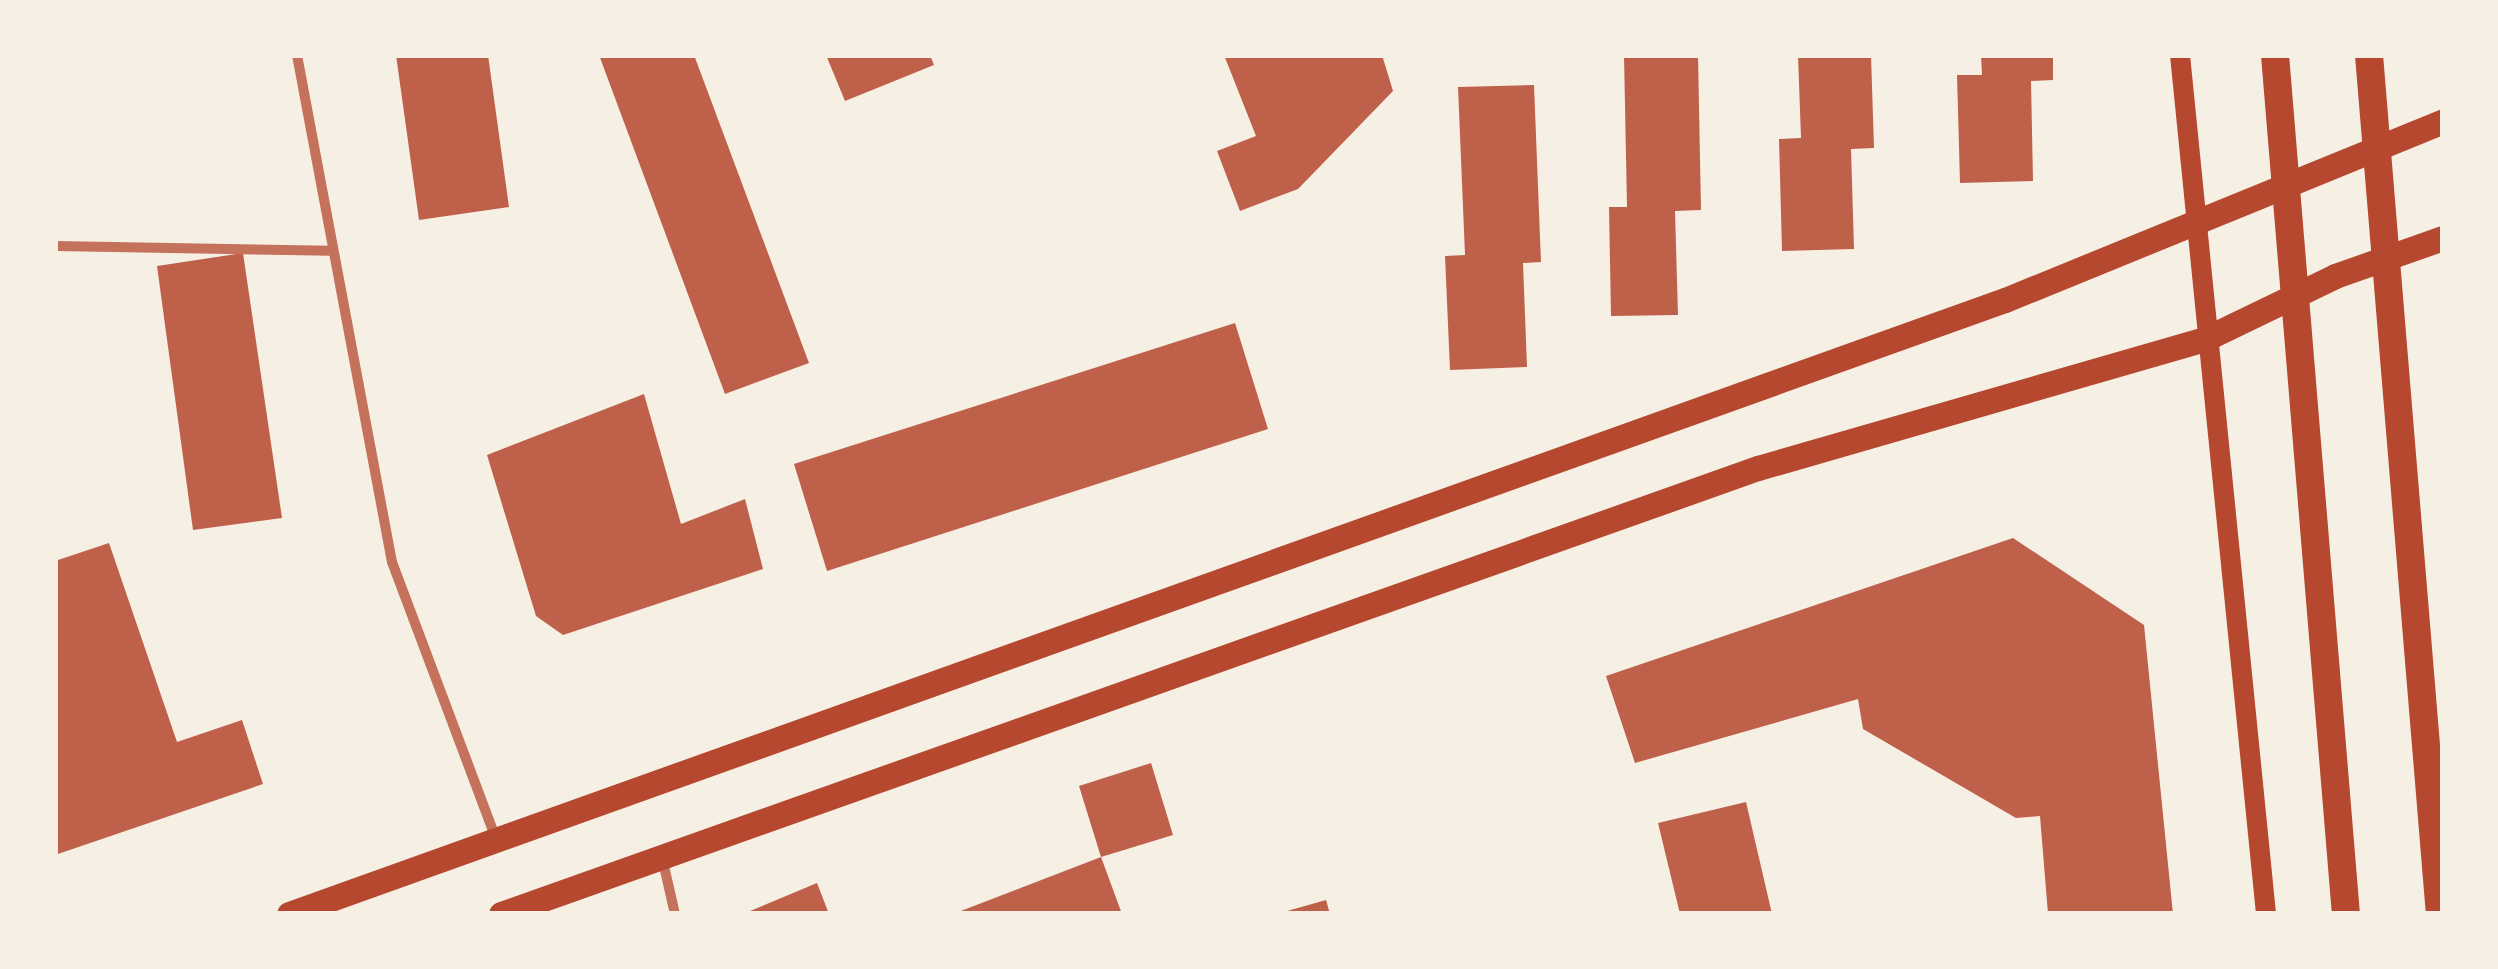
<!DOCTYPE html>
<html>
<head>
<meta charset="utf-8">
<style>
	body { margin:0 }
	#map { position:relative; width:2498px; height:969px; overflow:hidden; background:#f6efe4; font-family:Jost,sans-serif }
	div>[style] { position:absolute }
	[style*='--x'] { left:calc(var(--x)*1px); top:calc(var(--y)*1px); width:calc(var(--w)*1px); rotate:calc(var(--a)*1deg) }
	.building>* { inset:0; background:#bf614a }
	.minor>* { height:10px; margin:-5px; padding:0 5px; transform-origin:5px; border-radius:5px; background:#c5725c }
	.secondary>* { height:20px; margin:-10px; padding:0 10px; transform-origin:10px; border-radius:10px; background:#b5482f }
	.primary>* { height:25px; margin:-12.5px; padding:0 12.5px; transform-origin:12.5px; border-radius:12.5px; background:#b5482f }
	.trunk>* { height:28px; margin:-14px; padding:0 14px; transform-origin:14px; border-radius:14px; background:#b5482f }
	span { translate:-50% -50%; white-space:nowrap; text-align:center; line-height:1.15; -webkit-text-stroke:10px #f6efe4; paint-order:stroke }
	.frame { position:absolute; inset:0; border:58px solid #f6efe4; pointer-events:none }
</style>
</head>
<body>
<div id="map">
	<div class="building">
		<i style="clip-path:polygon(396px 55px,488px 55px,509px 207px,419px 220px)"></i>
		<i style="clip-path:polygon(599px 55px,694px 55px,809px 363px,725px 394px)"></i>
		<i style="clip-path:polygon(826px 55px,930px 55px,934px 65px,845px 101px)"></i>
		<i style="clip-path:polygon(1224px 55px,1382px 55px,1393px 91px,1298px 189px,1240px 211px,1217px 151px,1256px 136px)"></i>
		<i style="clip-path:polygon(1624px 55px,1698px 55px,1701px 210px,1675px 211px,1678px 315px,1611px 316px,1609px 207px,1627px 207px)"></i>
		<i style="clip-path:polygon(1798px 55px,1871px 55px,1874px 148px,1851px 149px,1854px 249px,1782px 251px,1779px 139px,1801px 138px)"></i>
		<i style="clip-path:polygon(1981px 55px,2053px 55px,2053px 80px,2031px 81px,2033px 181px,1960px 183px,1957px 75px,1982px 75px)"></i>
		<i style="clip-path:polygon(1534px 85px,1541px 262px,1523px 263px,1527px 367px,1450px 370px,1445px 256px,1465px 255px,1458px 87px)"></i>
		<i style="clip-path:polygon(243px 253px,282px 518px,193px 530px,157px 266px)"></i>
		<i style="clip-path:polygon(1235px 323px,1268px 429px,827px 571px,794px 464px)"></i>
		<i style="clip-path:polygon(644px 394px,681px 524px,745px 499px,763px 569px,563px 635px,536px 616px,487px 455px)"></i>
		<i style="clip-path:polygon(2013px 538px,2144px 625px,2173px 914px,2048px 914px,2040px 816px,2016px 818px,1863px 729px,1858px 699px,1635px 763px,1606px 676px)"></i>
		<i style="clip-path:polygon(109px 543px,177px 742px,242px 720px,263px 784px,55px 855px,55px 561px)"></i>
		<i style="clip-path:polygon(1151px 763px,1173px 835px,1101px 857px,1079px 786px)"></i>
		<i style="clip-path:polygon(1746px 802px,1772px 914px,1680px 914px,1658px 823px)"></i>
		<i style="clip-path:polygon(1101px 857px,1122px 914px,953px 914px)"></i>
		<i style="clip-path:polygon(817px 883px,829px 914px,751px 914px,750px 911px)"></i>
		<i style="clip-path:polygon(1326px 900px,1330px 914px,1280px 914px,1280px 913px)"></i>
	</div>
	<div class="minor">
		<i style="--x:297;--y:55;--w:516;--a:79.39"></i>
		<i style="--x:392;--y:562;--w:295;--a:69.4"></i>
		<i style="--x:55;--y:246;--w:276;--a:1"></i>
		<i style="--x:662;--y:857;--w:58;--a:77.2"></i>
	</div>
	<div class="secondary">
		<i style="--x:2180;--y:55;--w:863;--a:84.28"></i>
	</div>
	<div class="primary">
		<i style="--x:289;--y:914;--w:1823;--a:-19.69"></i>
		<i style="--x:2005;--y:300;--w:473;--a:-22.2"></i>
		<i style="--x:501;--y:914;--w:1334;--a:-19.54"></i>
		<i style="--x:1758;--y:468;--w:467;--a:-16.1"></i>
		<i style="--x:2207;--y:338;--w:142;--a:-25.8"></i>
		<i style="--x:2335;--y:276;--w:114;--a:-19.4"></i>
	</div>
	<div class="trunk">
		<i style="--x:2275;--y:55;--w:862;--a:85.28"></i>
		<i style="--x:2369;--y:55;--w:862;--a:85.28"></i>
	</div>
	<div class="frame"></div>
</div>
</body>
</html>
